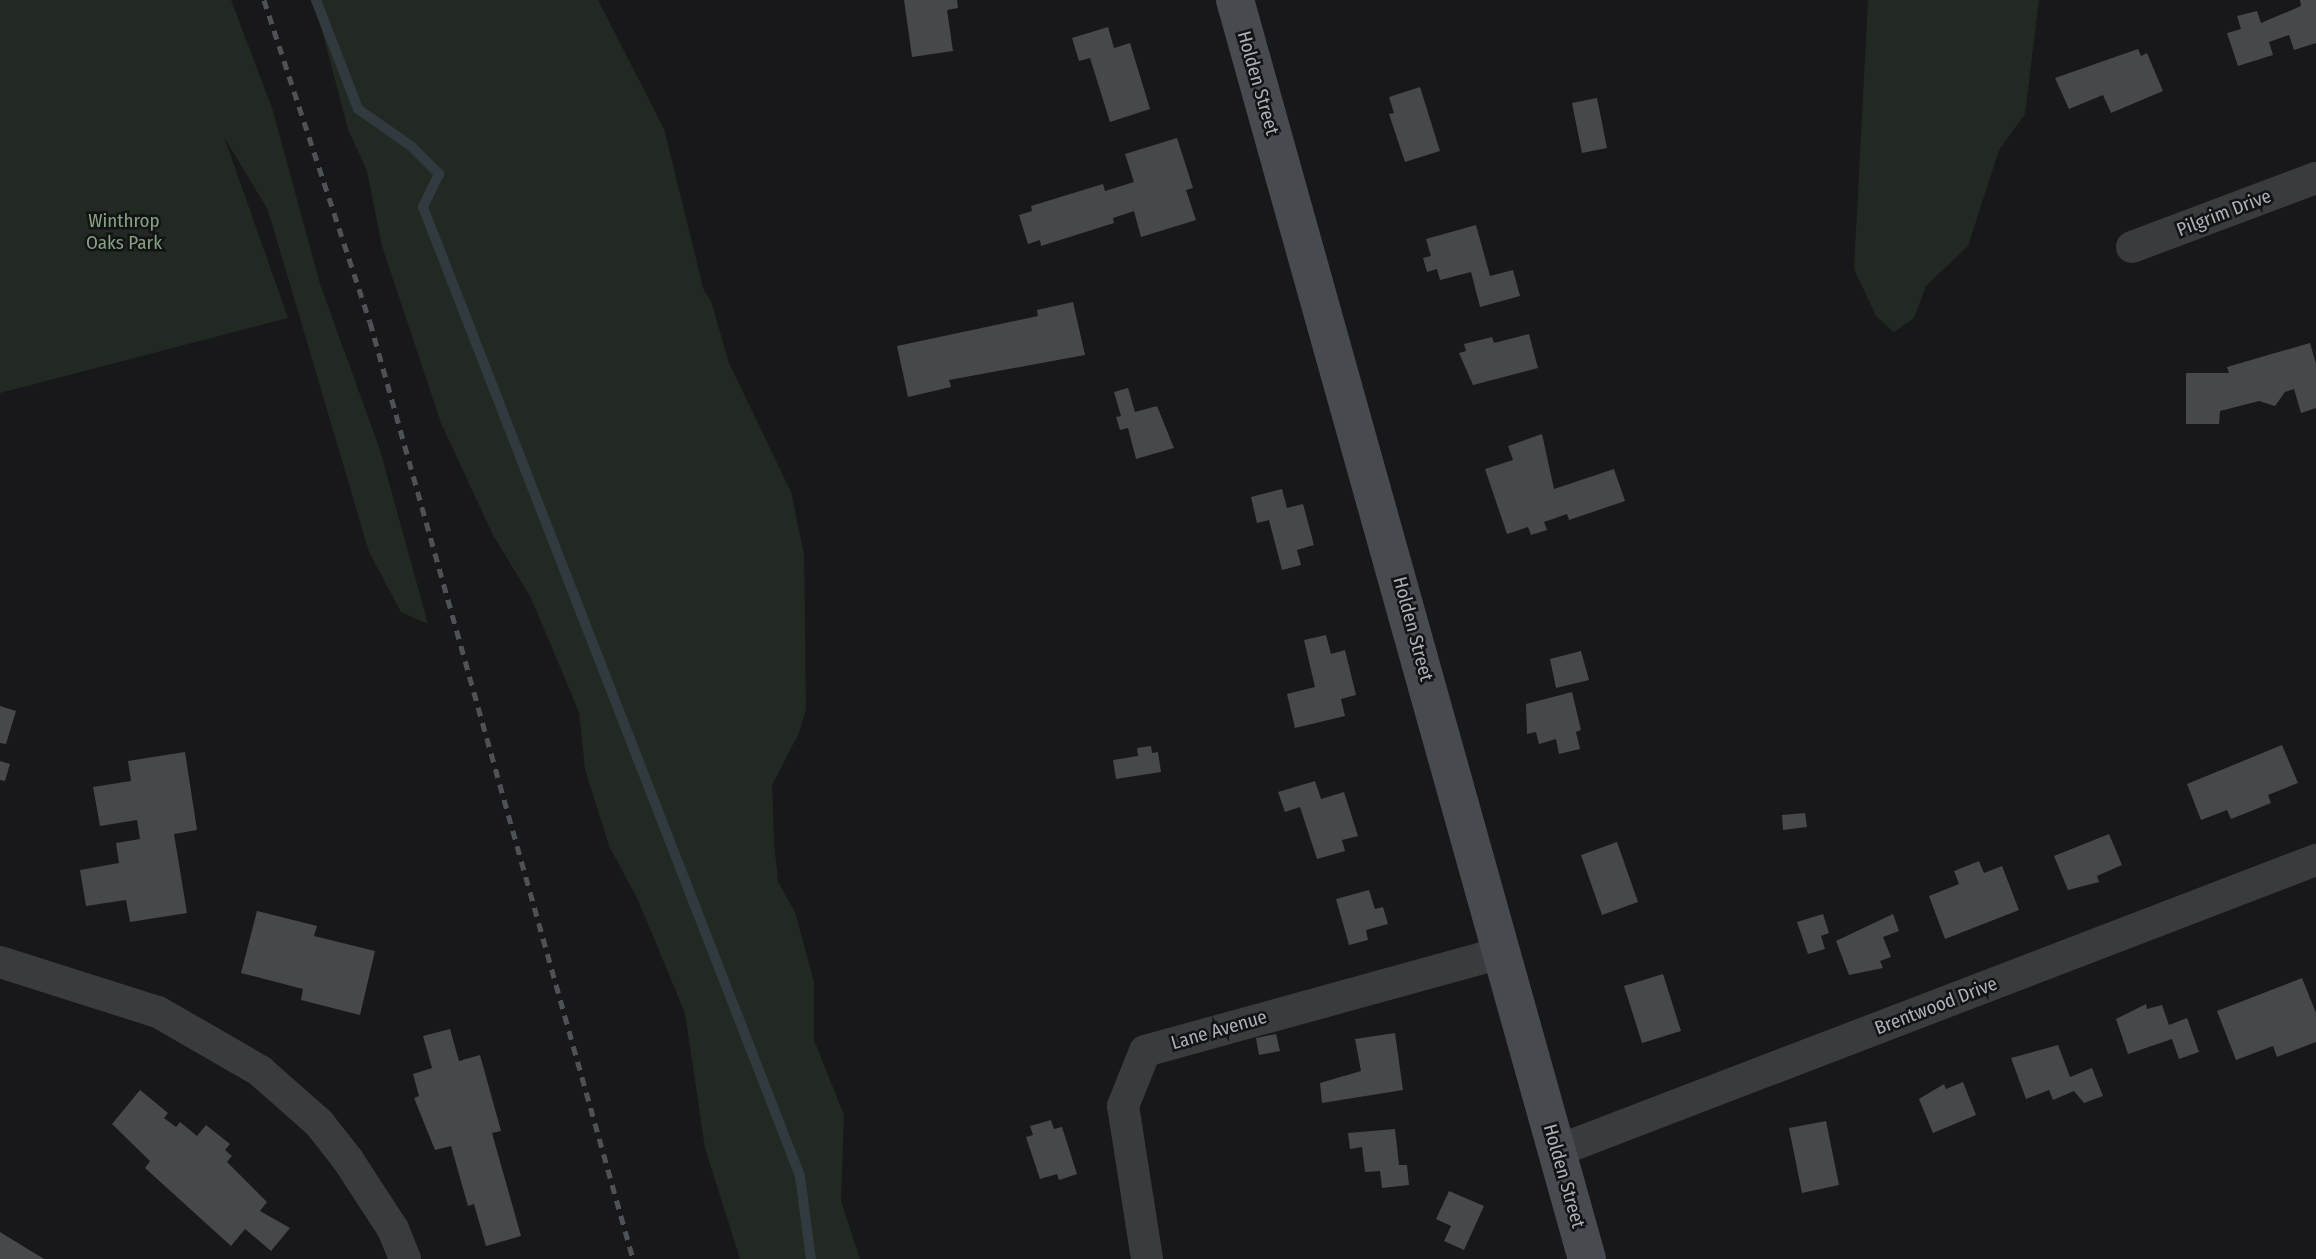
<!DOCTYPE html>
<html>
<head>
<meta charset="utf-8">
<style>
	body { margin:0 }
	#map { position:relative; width:2316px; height:1259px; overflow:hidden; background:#18181a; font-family:"Fira Sans Condensed",sans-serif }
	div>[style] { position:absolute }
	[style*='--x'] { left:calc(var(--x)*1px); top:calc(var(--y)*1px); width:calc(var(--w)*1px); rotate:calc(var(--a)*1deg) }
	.green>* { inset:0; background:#222922 }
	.stream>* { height:10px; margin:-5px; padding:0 5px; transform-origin:5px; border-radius:5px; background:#313a3f }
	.building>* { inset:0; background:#47484c }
	.minor>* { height:32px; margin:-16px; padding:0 16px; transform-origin:16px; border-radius:16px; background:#393b3e }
	.secondary>* { height:38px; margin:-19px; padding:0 19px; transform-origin:19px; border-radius:19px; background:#474a4e }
	.rail>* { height:5px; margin-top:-2.5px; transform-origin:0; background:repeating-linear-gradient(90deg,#4e5155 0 9px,transparent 0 16px) }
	span { translate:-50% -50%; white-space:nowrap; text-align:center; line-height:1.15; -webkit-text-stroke:5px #131315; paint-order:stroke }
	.street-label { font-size:19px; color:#abb1b8 }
	.park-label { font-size:19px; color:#86a283 }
</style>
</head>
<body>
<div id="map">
	<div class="green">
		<i style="clip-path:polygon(0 0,231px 0,273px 111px,320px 284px,380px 450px,428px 624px,401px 612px,369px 552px,268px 210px,224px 137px,288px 318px,0 393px)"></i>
		<i style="clip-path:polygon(314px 0,598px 0,664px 129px,704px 291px,711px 301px,729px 363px,791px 492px,804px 554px,806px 709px,799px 733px,772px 785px,774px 841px,778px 882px,795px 912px,814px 982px,814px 1040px,844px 1115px,841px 1201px,860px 1259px,740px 1259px,705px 1148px,685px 1013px,638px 900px,609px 846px,585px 769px,579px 712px,531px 598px,493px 535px,441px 423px,382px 246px,367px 171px,348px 129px)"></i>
		<i style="clip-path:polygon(1868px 0,2039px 0,2025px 114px,1999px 150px,1968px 246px,1926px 286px,1914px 318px,1894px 332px,1876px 316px,1854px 269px)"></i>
	</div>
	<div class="stream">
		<i style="--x:316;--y:0;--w:117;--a:68.9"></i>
		<i style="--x:358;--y:109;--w:65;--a:34.9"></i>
		<i style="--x:411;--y:146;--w:40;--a:45"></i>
		<i style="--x:439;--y:174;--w:37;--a:116"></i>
		<i style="--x:423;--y:207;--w:1040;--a:68.74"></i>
		<i style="--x:800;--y:1176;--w:84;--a:82.5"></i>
	</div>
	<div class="building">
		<i style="clip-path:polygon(904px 0,957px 0,958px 8px,947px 10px,953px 51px,912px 57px)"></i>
		<i style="clip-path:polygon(2300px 0,2316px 0,2316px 43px,2294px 50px,2289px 35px,2269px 42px,2273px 55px,2238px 66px,2227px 33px,2241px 29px,2237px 16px,2257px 11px,2261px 23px,2301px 6px)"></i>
		<i style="clip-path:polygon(1108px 27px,1114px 48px,1130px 43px,1150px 109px,1110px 122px,1090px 58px,1079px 61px,1072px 38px)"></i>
		<i style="clip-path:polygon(2138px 49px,2141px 56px,2147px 53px,2163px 91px,2111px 113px,2103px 95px,2069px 109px,2055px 78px)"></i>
		<i style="clip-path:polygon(1420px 87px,1440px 151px,1405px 162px,1389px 114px,1394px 113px,1389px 97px)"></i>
		<i style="clip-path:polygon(1597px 98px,1607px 148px,1582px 153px,1572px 103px)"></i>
		<i style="clip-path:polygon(1177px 138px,1193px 188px,1186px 190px,1196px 220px,1141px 237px,1134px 211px,1113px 218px,1114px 223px,1041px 246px,1040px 240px,1028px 244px,1019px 215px,1032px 211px,1031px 206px,1103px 184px,1105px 191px,1134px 182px,1125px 154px)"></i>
		<i style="clip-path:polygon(1476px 225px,1490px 276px,1513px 270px,1520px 296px,1480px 307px,1471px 272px,1440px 280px,1437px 269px,1427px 272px,1423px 258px,1431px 256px,1426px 239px)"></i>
		<i style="clip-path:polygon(1073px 302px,1085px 355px,949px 380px,951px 387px,908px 397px,897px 346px,1038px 316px,1037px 310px)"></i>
		<i style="clip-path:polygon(1529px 334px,1538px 368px,1473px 385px,1459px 353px,1466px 351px,1464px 344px,1492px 337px,1494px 343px)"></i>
		<i style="clip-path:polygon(2310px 343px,2316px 364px,2316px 408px,2301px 413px,2294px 389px,2285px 392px,2275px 406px,2259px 401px,2220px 411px,2219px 424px,2186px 424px,2186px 373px,2229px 373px,2227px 367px)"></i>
		<i style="clip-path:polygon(1128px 388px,1135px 412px,1157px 406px,1174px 448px,1136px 459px,1128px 428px,1120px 430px,1116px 417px,1121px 416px,1114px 392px)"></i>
		<i style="clip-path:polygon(1542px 434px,1554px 489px,1614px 469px,1625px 501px,1569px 520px,1567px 514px,1544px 522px,1547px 530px,1531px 535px,1528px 527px,1507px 534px,1485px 469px,1513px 460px,1508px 446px)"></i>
		<i style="clip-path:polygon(1282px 489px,1287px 508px,1303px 504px,1314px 545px,1297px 550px,1301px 565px,1282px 570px,1269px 520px,1257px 523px,1251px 497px)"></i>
		<i style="clip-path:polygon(1326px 635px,1331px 654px,1345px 650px,1356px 695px,1341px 699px,1345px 716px,1295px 728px,1287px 694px,1315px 687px,1304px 640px)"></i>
		<i style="clip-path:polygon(1581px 651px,1589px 680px,1556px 688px,1550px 659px)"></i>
		<i style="clip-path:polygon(1572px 692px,1581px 730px,1576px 732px,1580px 749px,1559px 754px,1556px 739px,1539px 744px,1536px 732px,1527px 734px,1526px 704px)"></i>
		<i style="clip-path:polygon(0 706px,16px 711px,6px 744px,0 743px)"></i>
		<i style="clip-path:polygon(2282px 745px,2298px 783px,2268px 795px,2271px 803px,2231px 819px,2227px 810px,2201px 820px,2187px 784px)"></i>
		<i style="clip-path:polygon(1151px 746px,1152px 753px,1158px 752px,1161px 772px,1116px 779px,1113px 760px,1138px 756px,1137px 748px)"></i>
		<i style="clip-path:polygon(185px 752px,197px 830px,174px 834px,187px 913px,130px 922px,126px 900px,86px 906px,80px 870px,119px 863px,116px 843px,140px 839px,137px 820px,100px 826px,93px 787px,131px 781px,128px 761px)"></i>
		<i style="clip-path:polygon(0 761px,10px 764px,5px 781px,0 780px)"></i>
		<i style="clip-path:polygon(1315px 781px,1321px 799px,1344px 792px,1358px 836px,1342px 840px,1345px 851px,1317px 859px,1300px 807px,1285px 812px,1278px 792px)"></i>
		<i style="clip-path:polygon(1805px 813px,1807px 827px,1783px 830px,1782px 815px)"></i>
		<i style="clip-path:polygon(2109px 834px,2122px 865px,2097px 876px,2099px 882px,2068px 890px,2054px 856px)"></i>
		<i style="clip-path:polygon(1617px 842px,1638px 902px,1602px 915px,1581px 855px)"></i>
		<i style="clip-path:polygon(1979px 861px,1984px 873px,2002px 866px,2019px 910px,1945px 939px,1929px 896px,1959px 884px,1954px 871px)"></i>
		<i style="clip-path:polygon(1369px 890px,1375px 909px,1383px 907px,1388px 924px,1366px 930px,1368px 940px,1349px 945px,1336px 899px)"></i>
		<i style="clip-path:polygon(257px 911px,317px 926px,314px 936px,375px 951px,360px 1015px,301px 1000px,303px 989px,241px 973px)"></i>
		<i style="clip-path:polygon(1823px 914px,1829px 933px,1821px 936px,1825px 949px,1808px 954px,1797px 922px)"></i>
		<i style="clip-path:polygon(1893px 914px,1899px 931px,1883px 937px,1891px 957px,1880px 961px,1883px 968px,1849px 975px,1836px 941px)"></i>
		<i style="clip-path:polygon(1663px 974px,1681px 1031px,1642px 1043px,1624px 986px)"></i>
		<i style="clip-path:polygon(2302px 978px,2316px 1013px,2316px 1042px,2277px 1057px,2273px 1046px,2236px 1060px,2217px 1011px)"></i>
		<i style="clip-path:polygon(2146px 1004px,2147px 1009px,2162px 1005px,2169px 1025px,2187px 1018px,2199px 1052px,2179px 1059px,2172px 1039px,2128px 1054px,2116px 1019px)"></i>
		<i style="clip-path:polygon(450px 1029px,459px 1061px,480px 1055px,501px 1131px,492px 1133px,521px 1236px,486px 1246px,474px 1204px,468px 1206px,451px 1146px,435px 1150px,414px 1098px,419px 1096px,413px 1074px,432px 1068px,423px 1036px)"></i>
		<i style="clip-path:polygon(1395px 1033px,1403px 1090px,1322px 1103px,1320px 1083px,1361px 1071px,1355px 1039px)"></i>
		<i style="clip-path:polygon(1276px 1034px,1280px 1051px,1259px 1055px,1256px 1038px)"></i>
		<i style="clip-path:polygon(2058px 1045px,2070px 1077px,2092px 1068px,2103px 1096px,2084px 1103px,2074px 1091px,2053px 1100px,2049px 1090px,2026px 1099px,2011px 1058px)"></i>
		<i style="clip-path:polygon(1963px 1082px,1976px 1115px,1933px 1133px,1919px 1099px,1944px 1084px,1946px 1089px)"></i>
		<i style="clip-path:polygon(140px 1090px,168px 1113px,164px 1118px,176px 1127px,180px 1122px,197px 1136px,206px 1125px,230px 1144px,225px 1150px,232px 1156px,227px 1162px,267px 1202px,260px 1211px,290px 1228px,271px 1251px,245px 1229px,231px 1246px,145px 1168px,150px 1161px,112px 1124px)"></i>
		<i style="clip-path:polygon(1051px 1120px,1054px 1129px,1062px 1127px,1077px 1174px,1059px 1180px,1057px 1174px,1040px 1179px,1026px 1137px,1033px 1135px,1030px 1126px)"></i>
		<i style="clip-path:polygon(1826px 1121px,1839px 1185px,1802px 1193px,1789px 1128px)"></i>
		<i style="clip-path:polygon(1395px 1129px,1399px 1165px,1407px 1165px,1409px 1185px,1382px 1188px,1380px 1171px,1365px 1172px,1362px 1147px,1350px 1149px,1348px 1133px)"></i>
		<i style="clip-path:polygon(1449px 1191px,1484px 1206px,1464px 1250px,1444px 1241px,1451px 1226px,1436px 1219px)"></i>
		<i style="clip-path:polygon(0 1232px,44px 1259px,0 1259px)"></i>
	</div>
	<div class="minor">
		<i style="--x:2132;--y:247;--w:197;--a:-20.6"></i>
		<i style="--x:0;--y:962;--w:166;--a:17.6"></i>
		<i style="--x:158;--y:1012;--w:118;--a:30"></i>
		<i style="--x:260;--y:1071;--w:79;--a:41.4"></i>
		<i style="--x:319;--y:1123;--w:47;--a:51.9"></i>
		<i style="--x:348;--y:1160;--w:82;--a:56.9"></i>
		<i style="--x:393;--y:1229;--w:32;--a:68"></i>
		<i style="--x:1557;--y:1151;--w:813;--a:-20.98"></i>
		<i style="--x:1147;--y:1259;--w:155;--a:-98.9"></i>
		<i style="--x:1123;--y:1106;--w:59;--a:-68.2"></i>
		<i style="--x:1145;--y:1051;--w:368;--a:-15.4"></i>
	</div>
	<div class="secondary">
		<i style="--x:1235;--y:0;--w:1307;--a:74.38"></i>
	</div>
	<div class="rail">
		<i style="--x:264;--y:0;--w:339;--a:71.8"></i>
		<i style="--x:370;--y:322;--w:973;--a:74.32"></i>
	</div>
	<div class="street-label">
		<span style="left:1258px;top:83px;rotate:74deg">Holden Street</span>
		<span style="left:2224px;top:213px;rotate:-21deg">Pilgrim Drive</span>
		<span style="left:1413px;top:629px;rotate:75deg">Holden Street</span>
		<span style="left:1936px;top:1006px;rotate:-21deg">Brentwood Drive</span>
		<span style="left:1219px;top:1030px;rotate:-16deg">Lane Avenue</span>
		<span style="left:1564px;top:1176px;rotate:74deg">Holden Street</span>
	</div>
	<div class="park-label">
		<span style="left:124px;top:232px">Winthrop<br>Oaks Park</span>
	</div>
</div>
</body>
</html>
